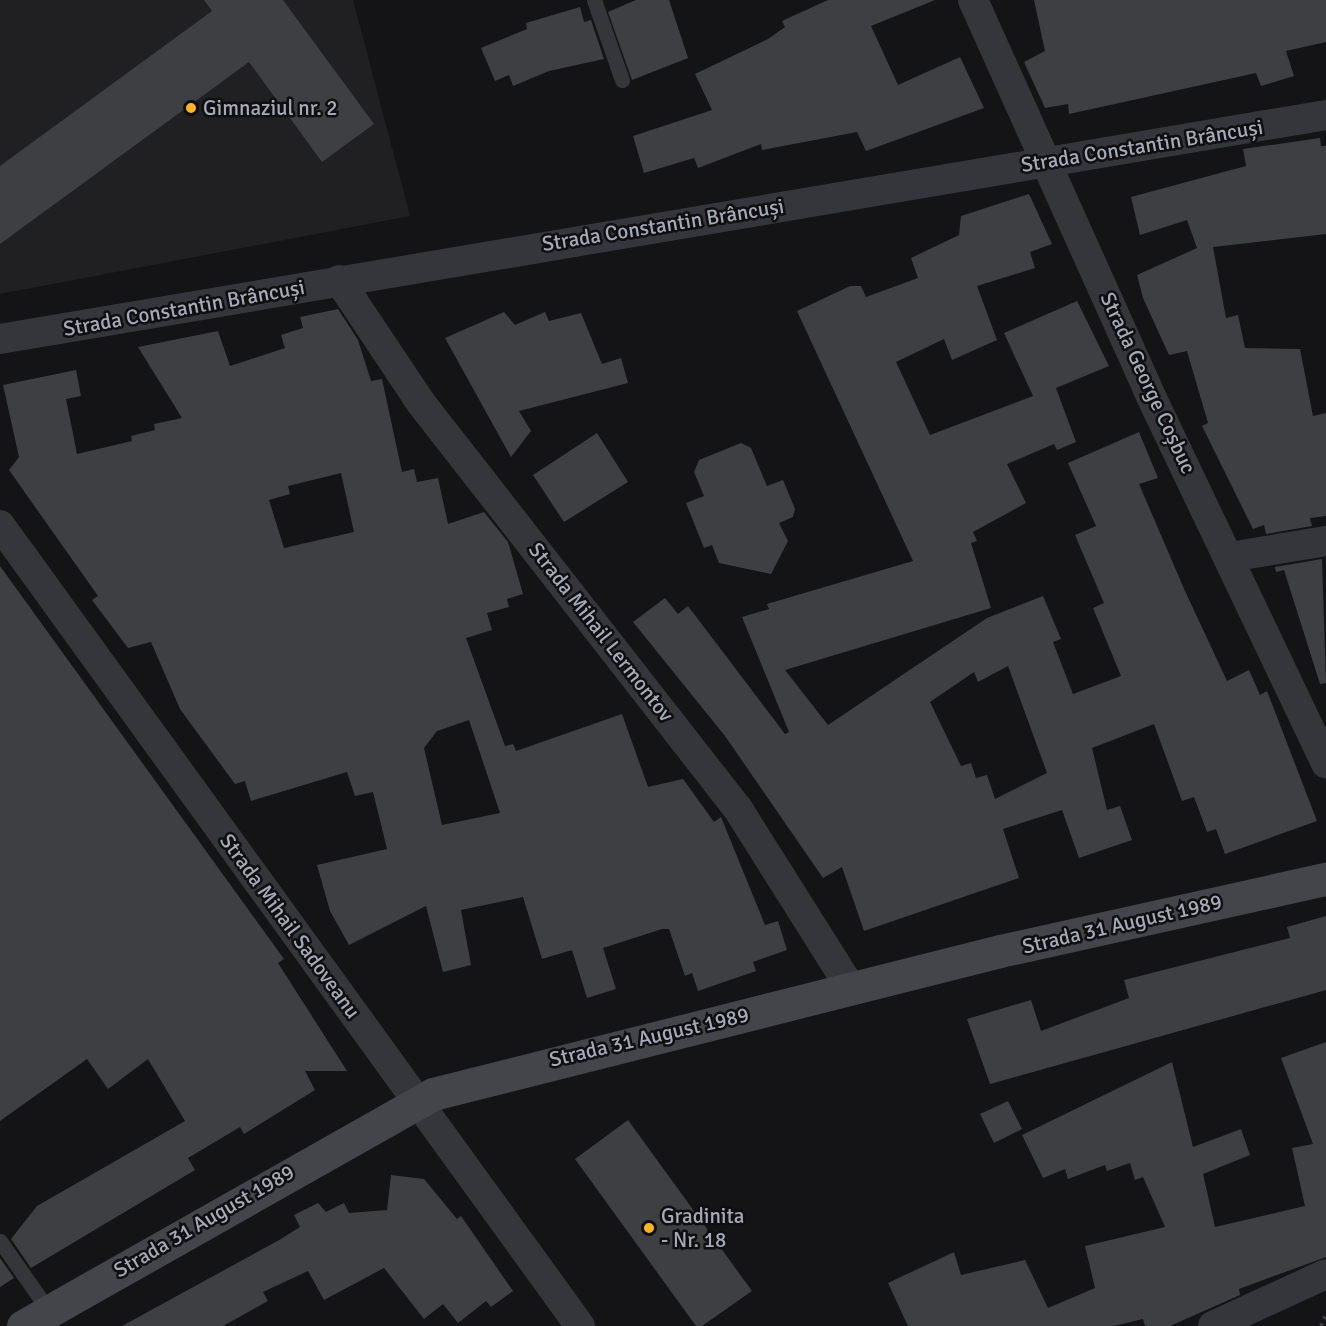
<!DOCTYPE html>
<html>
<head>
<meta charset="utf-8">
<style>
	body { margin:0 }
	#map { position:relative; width:1326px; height:1326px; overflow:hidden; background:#141416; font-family:Signika,sans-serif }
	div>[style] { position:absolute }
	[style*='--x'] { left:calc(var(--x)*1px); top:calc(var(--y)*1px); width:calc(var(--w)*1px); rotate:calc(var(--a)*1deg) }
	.built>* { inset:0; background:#202023 }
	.building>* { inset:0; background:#3e3f43 }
	.path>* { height:4px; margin-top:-2px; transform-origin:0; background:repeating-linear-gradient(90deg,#3b3d42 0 3px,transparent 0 7.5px) }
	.service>* { height:15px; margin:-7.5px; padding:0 7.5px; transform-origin:7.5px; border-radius:7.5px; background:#35363b }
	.minor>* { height:30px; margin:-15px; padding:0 15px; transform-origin:15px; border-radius:15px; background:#35363b }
	.secondary>* { height:33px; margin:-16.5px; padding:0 16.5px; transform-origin:16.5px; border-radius:16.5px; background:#43454b }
	.dots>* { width:16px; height:16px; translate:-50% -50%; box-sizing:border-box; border:3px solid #0f0f11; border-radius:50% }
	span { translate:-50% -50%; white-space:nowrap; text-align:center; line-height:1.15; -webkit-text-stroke:5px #0f0f11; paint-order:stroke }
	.poi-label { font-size:21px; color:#a5aab7 }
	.left { translate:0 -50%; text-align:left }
	.street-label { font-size:21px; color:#a5aab7 }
</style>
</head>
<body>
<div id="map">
	<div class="built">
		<i style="clip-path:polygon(0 0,353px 0,410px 216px,0 294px)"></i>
	</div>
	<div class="building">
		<i style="clip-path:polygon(204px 0,283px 0,374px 124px,322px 162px,249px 62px,0 244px,0 166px,212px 11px)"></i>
		<i style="clip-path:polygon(636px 0,669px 0,688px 58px,632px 80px,608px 12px)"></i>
		<i style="clip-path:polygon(828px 0,935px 0,871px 26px,898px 85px,960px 57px,984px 108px,866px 151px,857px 132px,762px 150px,761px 144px,698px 168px,694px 158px,644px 173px,633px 136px,712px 110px,695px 74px,768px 39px,785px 27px,782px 21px)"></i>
		<i style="clip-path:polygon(1034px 0,1326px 0,1326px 42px,1286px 51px,1294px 76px,1261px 86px,1256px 73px,1069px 114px,1068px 104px,1045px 108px,1024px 62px,1045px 51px)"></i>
		<i style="clip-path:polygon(580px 7px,584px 22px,591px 20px,604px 59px,549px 71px,513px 86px,509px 75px,495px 81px,481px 48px,527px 29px,526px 23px)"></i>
		<i style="clip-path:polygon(1320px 138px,1321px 146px,1326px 146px,1326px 234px,1213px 247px,1226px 318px,1238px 315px,1245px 348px,1300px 349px,1313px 416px,1326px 413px,1326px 516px,1310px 518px,1312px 526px,1266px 534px,1264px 525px,1253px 529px,1202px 426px,1208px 423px,1187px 351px,1169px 355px,1143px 298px,1137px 275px,1197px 248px,1187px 220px,1140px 235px,1131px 197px,1246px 166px,1243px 149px)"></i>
		<i style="clip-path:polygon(evenodd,1029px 194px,1052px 244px,1030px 252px,1035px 268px,977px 286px,997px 340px,952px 360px,944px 339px,896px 362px,930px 435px,1033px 396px,1004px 333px,1077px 301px,1109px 366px,1056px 388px,1076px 442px,1057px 450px,1054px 444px,1007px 464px,1026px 503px,973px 532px,977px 541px,971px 543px,991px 608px,785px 670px,828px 725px,987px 618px,1043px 596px,1061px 639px,1053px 642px,1073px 694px,1121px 676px,1093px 608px,1104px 603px,1075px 535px,1096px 526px,1068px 463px,1139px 432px,1158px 478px,1139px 484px,1185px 591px,1227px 681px,1249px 670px,1260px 695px,1267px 691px,1317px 821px,1225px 854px,1216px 829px,1207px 832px,1194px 797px,1182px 801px,1154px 724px,1092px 748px,1107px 810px,1120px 806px,1132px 840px,1079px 858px,1062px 810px,1003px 829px,1019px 878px,864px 931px,842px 867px,823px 878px,725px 736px,633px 622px,665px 598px,678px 614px,688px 606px,785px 734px,789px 732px,742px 617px,769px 609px,767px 604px,913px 561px,797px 311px,850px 286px,861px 286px,866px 297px,918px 278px,911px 258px,959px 235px,961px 216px,1029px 194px,1008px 666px,1047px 773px,995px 799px,987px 775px,976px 778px,971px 763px,961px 766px,930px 702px,974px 672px,978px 682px,1008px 666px)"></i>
		<i style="clip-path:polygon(evenodd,338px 309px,358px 340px,371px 381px,382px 379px,402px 472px,414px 469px,417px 482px,438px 478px,448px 524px,484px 512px,508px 542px,523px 594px,507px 599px,509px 607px,487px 613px,492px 630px,466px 638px,505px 746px,513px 744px,516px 751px,622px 714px,648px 787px,683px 779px,714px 822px,721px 817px,765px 925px,778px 921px,787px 950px,753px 962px,756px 971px,698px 991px,692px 973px,685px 976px,669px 929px,662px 929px,603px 948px,616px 989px,587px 998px,572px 950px,542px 959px,523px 897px,461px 910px,471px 965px,443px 972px,426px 906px,349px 945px,330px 911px,317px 865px,387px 849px,373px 792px,355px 796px,347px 772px,251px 801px,245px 781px,235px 784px,180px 709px,151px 642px,128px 648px,92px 600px,98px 596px,9px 470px,19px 457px,3px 385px,76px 370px,81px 396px,66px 399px,77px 454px,132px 441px,131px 436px,155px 430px,154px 424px,182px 418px,138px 347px,218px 331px,230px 366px,285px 348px,281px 335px,303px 328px,300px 317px,338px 309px,341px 473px,354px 532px,284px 548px,269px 500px,290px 494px,288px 486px,341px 473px,338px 309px,469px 720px,500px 813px,442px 825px,424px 748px,437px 731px,469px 720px)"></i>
		<i style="clip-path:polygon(504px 312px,515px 325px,545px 312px,549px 321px,581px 313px,602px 364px,621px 358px,628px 383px,519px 411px,531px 431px,511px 457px,445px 338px)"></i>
		<i style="clip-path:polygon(597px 433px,628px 482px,564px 522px,533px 475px)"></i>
		<i style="clip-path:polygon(741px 443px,751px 448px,767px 486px,783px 480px,795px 509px,793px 517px,779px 523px,788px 541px,771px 574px,719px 563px,712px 545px,704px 548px,686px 503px,704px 496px,694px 472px,699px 460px)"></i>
		<i style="clip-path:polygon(1322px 559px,1326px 683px,1320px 684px,1284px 570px,1276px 572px,1275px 567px)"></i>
		<i style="clip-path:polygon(0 566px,284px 959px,278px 963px,347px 1071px,305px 1071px,315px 1090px,244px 1134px,240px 1127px,188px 1158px,195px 1170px,31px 1268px,11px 1239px,37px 1206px,185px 1121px,148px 1059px,108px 1089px,87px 1059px,0 1121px)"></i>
		<i style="clip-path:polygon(1326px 916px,1326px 990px,990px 1084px,967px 1019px,1031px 1000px,1041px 1031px,1129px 998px,1124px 980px,1290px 938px,1287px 927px)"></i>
		<i style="clip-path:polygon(1326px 1042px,1326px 1257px,1239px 1289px,1240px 1295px,1170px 1326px,1145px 1326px,1143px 1319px,1114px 1326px,908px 1326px,888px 1283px,954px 1252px,961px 1275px,1025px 1260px,1048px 1308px,1095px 1288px,1085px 1246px,1165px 1227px,1143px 1177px,1135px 1180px,1130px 1163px,1107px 1171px,1105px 1165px,1068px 1179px,1065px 1169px,1043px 1178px,1022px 1135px,1172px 1062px,1193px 1147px,1241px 1129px,1250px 1155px,1203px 1174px,1215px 1227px,1305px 1206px,1292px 1148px,1313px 1144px,1281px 1058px)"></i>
		<i style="clip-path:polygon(1008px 1101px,1022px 1129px,994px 1143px,980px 1114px)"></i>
		<i style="clip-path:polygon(628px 1120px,752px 1291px,702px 1326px,696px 1326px,575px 1159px)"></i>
		<i style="clip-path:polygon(391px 1175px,424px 1179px,457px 1219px,461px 1216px,513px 1291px,491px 1307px,486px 1301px,458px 1323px,443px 1304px,424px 1319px,384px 1268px,324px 1300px,308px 1271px,263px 1292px,268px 1301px,223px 1326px,122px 1326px,281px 1239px,300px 1227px,294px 1215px,318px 1203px,326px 1212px,344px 1203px,349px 1213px,387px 1210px)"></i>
		<i style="clip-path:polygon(0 1258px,14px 1278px,0 1287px)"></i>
	</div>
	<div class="path">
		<i style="--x:1321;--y:1326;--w:13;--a:-67"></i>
	</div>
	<div class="service">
		<i style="--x:594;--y:0;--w:85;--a:70.7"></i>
		<i style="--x:0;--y:1241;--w:85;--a:55"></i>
	</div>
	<div class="minor">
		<i style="--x:973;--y:0;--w:425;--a:65.8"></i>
		<i style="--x:1147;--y:388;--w:416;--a:64.5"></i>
		<i style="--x:339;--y:280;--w:148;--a:56.3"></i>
		<i style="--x:421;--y:403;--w:515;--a:52.02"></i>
		<i style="--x:738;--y:809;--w:214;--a:57.8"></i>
		<i style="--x:0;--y:339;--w:1345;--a:-9.59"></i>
		<i style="--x:0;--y:525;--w:989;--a:54.09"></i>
		<i style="--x:1230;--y:557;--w:97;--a:-9.5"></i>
		<i style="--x:1213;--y:1326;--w:124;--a:-24.7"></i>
	</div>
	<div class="secondary">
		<i style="--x:23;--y:1326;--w:471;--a:-29.5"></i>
		<i style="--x:433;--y:1094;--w:585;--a:-14.16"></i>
		<i style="--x:1000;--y:951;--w:334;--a:-12.5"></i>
	</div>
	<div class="dots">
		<i style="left:191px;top:108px;background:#feb524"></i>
		<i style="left:649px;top:1228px;background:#feb524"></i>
	</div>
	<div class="poi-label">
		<span class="left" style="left:203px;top:108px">Gimnaziul nr. 2</span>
		<span class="left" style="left:661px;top:1228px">Gradinita<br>- Nr. 18</span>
	</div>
	<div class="street-label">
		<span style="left:1142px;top:146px;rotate:-9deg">Strada Constantin Brâncuși</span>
		<span style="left:663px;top:225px;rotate:-9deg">Strada Constantin Brâncuși</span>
		<span style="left:184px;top:308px;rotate:-10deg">Strada Constantin Brâncuși</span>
		<span style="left:1148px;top:383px;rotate:65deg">Strada George Coșbuc</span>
		<span style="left:601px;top:632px;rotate:52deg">Strada Mihail Lermontov</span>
		<span style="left:1122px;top:924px;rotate:-13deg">Strada 31 August 1989</span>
		<span style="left:290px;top:926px;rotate:54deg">Strada Mihail Sadoveanu</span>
		<span style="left:649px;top:1037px;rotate:-13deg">Strada 31 August 1989</span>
		<span style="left:204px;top:1221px;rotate:-30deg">Strada 31 August 1989</span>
	</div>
</div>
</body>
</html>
